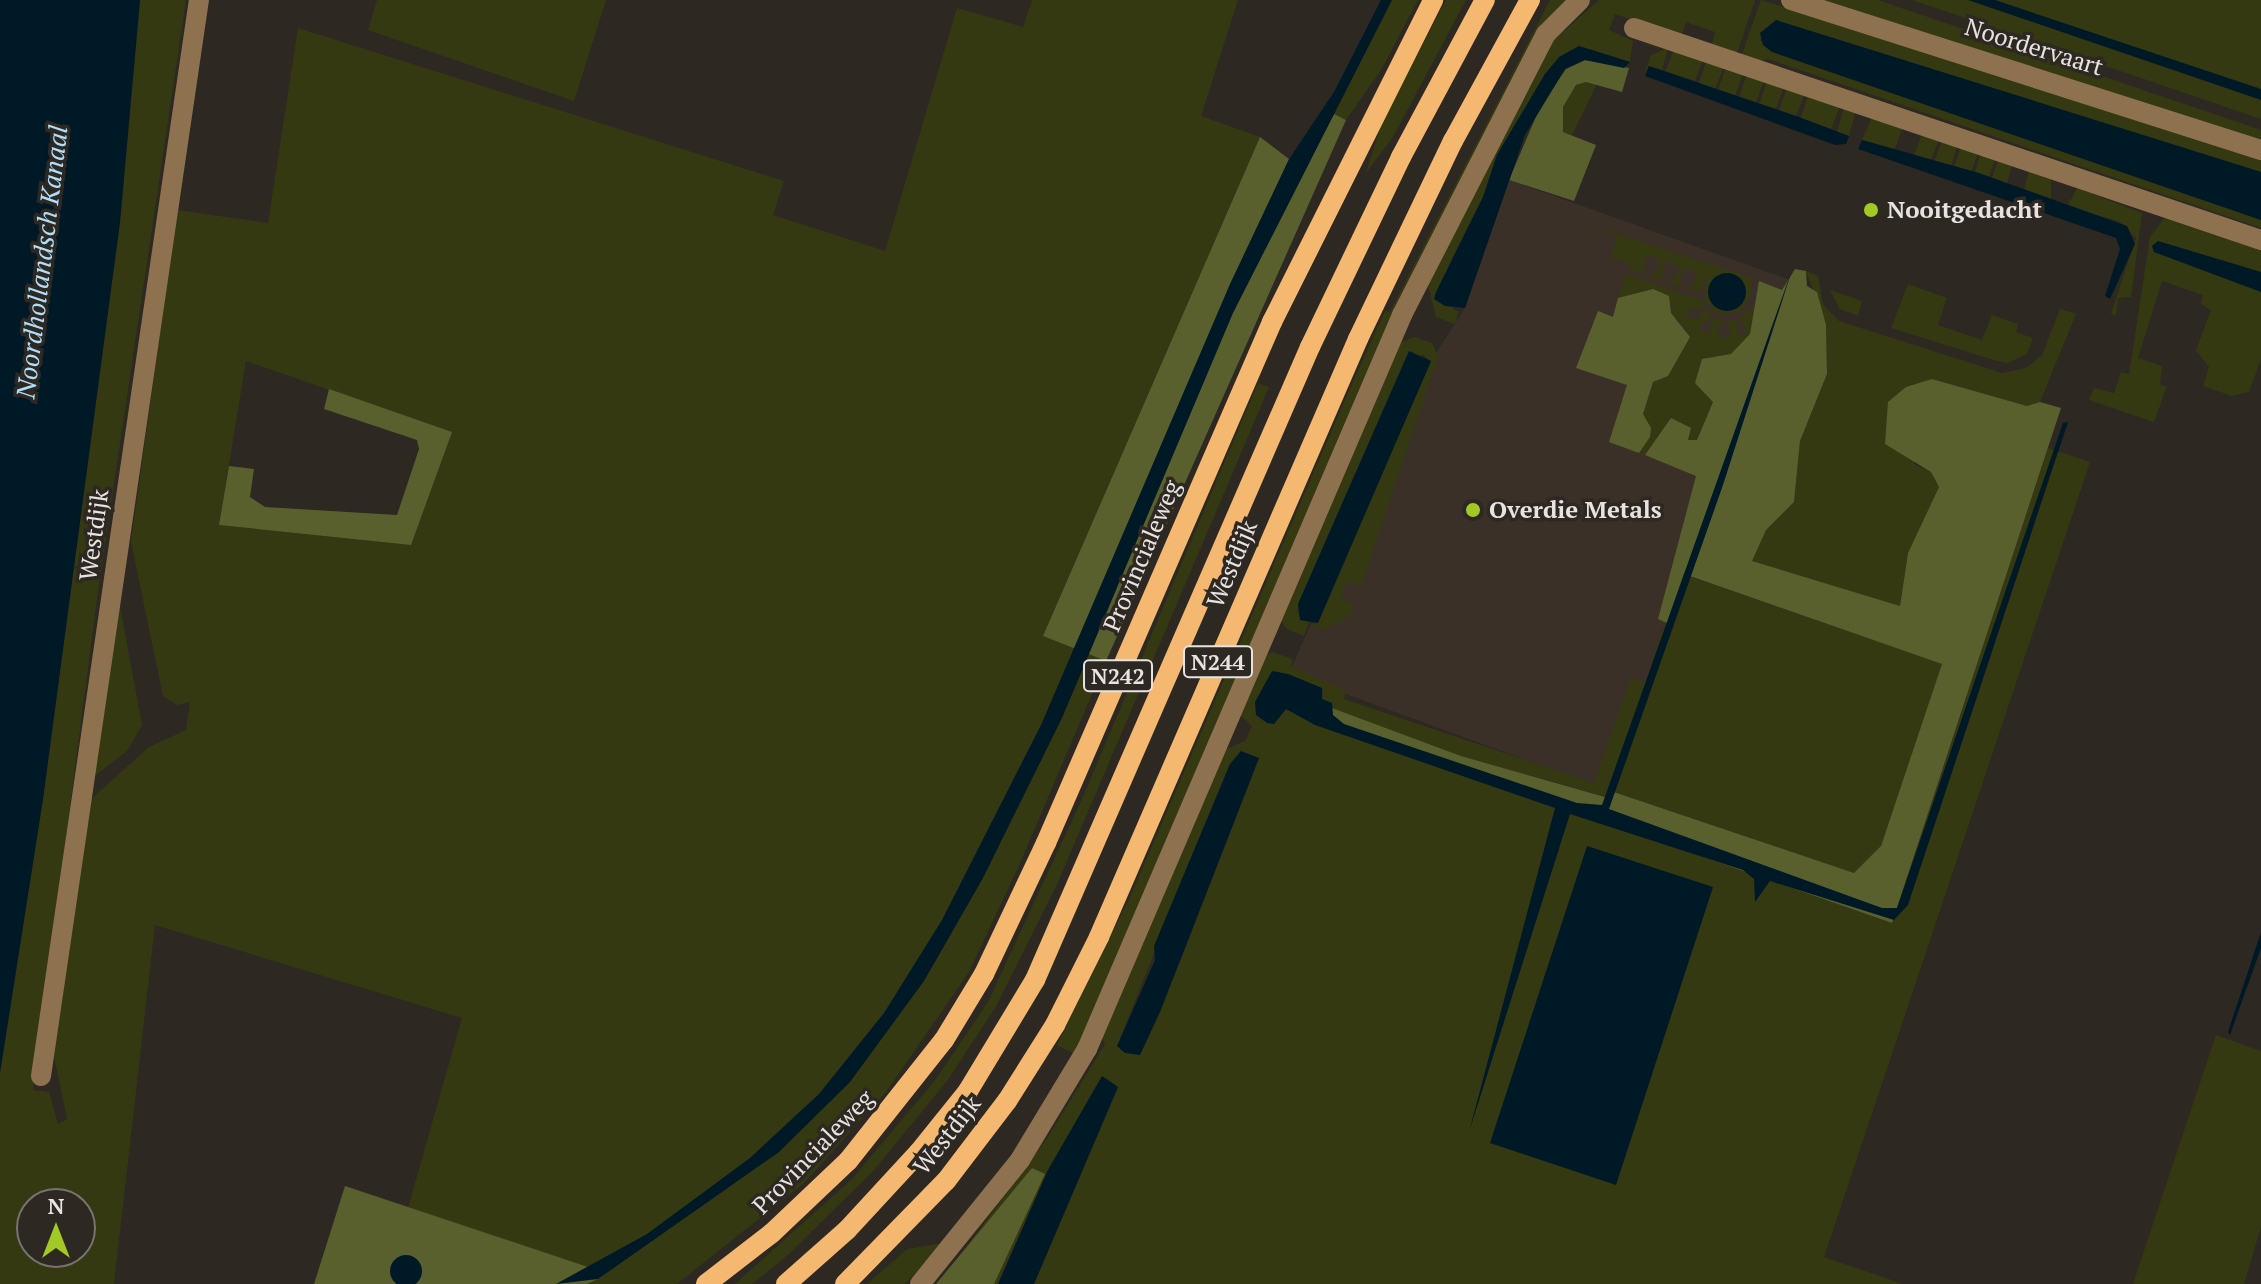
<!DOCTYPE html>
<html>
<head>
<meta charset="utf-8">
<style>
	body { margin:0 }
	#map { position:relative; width:2261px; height:1284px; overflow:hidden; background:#2e2823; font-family:"PT Serif",serif }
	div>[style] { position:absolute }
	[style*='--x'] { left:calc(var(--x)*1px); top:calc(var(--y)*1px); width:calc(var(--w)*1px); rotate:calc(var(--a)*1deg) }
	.built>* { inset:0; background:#3b3028 }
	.green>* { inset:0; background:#343911 }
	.forest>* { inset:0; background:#59602d }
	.water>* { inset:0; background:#001927 }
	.round { border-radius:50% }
	.minor>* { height:20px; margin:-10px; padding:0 10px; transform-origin:10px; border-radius:10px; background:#8e714f }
	.major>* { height:20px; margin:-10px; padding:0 10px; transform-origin:10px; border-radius:10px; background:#f5b870 }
	.dots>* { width:22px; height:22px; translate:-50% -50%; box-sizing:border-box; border:4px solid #2e2823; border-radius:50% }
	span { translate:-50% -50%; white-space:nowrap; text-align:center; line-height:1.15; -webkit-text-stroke:7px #2e2823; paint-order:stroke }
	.shield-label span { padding:2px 6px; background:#2e2823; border:2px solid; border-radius:6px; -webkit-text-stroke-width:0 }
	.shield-label { font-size:22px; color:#e7e3e0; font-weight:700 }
	.street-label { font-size:24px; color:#e7e3e0 }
	.poi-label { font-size:24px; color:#e7e3e0; font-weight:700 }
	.left { translate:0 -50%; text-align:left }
	.water-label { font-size:26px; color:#aedef9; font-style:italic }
	.north { position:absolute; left:16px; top:1188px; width:80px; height:80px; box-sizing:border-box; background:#2e2823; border:2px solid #78736f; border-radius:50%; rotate:0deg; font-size:22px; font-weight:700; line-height:32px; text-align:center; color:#e7e3e0 }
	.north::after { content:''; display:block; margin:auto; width:28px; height:36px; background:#a3c926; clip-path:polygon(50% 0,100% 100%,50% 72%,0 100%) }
</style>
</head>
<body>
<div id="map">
	<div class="built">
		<i style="clip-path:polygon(1509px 180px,1790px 280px,1608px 790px,1289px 673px,1311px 624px,1318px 623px,1431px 361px,1465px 308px)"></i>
	</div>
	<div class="green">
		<i style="clip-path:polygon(evenodd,140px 0,186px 0,98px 592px,33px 1090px,49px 1092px,58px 1124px,67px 1119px,53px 1051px,89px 801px,149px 747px,186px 730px,190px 702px,177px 705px,163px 696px,131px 542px,177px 210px,268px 223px,298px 28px,784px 181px,773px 215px,885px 251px,957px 8px,1023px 27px,1032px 0,1238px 0,1201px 116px,1260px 137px,1043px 636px,1106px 661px,1021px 861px,969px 972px,886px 1092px,804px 1183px,677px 1284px,587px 1284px,598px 1279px,591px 1268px,408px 1208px,462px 1018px,155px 925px,114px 1284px,0 1284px,0 1073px,43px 799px,120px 222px,140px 0,246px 361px,451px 432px,411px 545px,219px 525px,246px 361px,140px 0,32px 1204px,80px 1204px,80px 1252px,32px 1252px,32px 1204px)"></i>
		<i style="clip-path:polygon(377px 0,606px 0,574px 101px,368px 30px)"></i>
		<i style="clip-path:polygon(1392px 0,1418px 0,1381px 70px,1346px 120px,1333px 115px)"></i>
		<i style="clip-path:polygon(1446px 0,1466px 0,1393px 137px,1366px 173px,1382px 122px)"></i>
		<i style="clip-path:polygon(1550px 0,1572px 0,1538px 33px,1518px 67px,1383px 336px,1075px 1054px,1057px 1045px,1130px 897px,1351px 386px,1385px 311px,1390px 312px)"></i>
		<i style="clip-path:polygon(1599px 0,1755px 0,1736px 56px,1711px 47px,1715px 32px,1686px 22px,1681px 36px,1615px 14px,1609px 30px,1633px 41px,1630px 62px,1579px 46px,1545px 74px,1497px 155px,1483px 197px,1451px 261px,1453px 310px,1459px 311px,1455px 324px,1436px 317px,1428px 285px,1544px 49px)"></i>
		<i style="clip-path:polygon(1761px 0,2261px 156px,2261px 172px,1776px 20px,1760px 40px,1772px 52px,2261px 220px,2261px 228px,1768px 59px,1755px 62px,1741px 57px)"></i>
		<i style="clip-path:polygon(1822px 0,1878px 0,2261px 130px,2261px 141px)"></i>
		<i style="clip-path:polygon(1912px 0,2261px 0,2261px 119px)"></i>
		<i style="clip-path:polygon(1668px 48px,1662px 70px,1649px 66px,1643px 79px,1651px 55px)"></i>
		<i style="clip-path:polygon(1674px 50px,1703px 60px,1695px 81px,1665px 71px)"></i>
		<i style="clip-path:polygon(1706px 61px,1724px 67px,1715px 89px,1699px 83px)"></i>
		<i style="clip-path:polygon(1726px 67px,1743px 73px,1735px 96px,1718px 90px)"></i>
		<i style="clip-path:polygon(1747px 74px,1764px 80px,1756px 103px,1739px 97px)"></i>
		<i style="clip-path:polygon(1767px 81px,1784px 87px,1776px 109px,1759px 104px)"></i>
		<i style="clip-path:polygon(1586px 82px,1597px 84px,1572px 135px,1563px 132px,1563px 107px,1576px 85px)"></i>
		<i style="clip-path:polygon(1787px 88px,1805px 94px,1796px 116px,1779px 110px)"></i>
		<i style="clip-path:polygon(1808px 95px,1840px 106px,1831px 129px,1801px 118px)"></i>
		<i style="clip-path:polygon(1844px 107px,1856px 111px,1849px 136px,1837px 132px)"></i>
		<i style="clip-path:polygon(1872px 117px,1902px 129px,1895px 149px,1862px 140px)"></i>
		<i style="clip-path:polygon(1922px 134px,1939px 140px,1930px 162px,1914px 156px)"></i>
		<i style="clip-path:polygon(1942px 141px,1957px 147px,1951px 167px,1934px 162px)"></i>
		<i style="clip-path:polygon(1961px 147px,1978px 154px,1971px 172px,1954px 167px)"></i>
		<i style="clip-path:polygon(1980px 154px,1995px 159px,1988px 180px,1975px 173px)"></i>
		<i style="clip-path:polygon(1998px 160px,2012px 165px,2007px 184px,1991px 181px)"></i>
		<i style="clip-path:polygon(2029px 171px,2051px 178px,2051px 201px,2024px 191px)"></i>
		<i style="clip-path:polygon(2077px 188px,2142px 213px,2131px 297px,2118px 298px,2116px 315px,2111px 314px,2136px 238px,2119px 221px,2067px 207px)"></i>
		<i style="clip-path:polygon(2165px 217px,2261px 250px,2261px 359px,2249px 392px,2232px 396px,2203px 386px,2209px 367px,2196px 350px,2211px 310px,2201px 304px,2203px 295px,2162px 281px,2138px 358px,2162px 366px,2160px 385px,2167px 386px,2154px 422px,2089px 400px,2094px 388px,2114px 393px,2121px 372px,2129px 374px,2150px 237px)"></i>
		<i style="clip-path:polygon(1593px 226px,1753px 278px,1749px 300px,1740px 312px,1717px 314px,1704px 300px,1708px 273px,1699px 292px,1686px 288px,1694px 285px,1697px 272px,1684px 268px,1679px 281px,1684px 288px,1668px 282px,1675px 279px,1679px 266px,1665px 261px,1661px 275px,1665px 281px,1649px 276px,1656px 273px,1660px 260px,1647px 256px,1643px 268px,1647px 275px,1628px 268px,1629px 263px,1611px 257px,1617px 237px)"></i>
		<i style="clip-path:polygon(1806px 271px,1818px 276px,1823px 305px,1839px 321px,2002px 373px,2026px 368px,2042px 355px,2060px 309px,2076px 314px,2040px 402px,2027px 406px,1932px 379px,1914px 464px,1931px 472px,1939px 487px,1908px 553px,1900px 606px,1751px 562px,1766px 530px,1794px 502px,1800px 441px,1827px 374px,1826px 325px)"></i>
		<i style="clip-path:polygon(1626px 274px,1701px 300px,1704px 308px,1687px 309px,1689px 319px,1698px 320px,1705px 309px,1712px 316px,1699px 327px,1708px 335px,1713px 317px,1724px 320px,1717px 332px,1723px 339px,1731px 335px,1726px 321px,1737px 320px,1739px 336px,1747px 333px,1740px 319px,1753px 305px,1750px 335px,1731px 354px,1719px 357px,1701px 390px,1713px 402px,1697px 440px,1688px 441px,1690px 432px,1653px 444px,1645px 455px,1639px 453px,1650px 437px,1643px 414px,1653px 382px,1668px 376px,1688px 342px,1688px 331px,1671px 313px,1672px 305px,1645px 290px,1618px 298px)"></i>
		<i style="clip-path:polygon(1908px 284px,1947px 298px,1938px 325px,1982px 340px,1992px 315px,2018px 324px,2016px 332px,2033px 338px,2027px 354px,2008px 363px,1997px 361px,1891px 328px)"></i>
		<i style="clip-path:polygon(1830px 290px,1862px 301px,1858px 316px,1840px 309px)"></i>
		<i style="clip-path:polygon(1414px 337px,1432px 343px,1438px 357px,1361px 586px,1347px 581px,1341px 599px,1353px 604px,1350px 616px,1329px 628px,1312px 629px,1431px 362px,1422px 354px,1297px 611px,1309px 623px,1304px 636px,1287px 629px,1280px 620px,1400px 343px)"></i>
		<i style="clip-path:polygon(1258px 383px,1269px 387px,1222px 498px,1058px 882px,995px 1008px,947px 1081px,874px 1170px,789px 1254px,752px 1284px,735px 1284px,852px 1179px,936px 1079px,988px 1002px,1082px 799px)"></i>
		<i style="clip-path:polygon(evenodd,2048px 448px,2090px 462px,1824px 1257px,1903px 1284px,1034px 1284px,1118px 1087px,1102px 1077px,1048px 1170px,998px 1284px,939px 1284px,1048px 1137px,1105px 1044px,1101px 1036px,1218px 753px,1245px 741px,1252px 726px,1239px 714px,1264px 656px,1272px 652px,1293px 659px,1291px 666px,1346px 691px,1344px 699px,1594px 783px,1631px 678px,1645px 683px,1682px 574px,1943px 664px,1881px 846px,1854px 873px,1609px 790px,1606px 797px,1461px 756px,1332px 708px,1322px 699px,1323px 690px,1276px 671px,1274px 724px,1286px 709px,1892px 923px,2048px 448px,1259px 758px,1180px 962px,1125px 1053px,1117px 1046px,1230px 764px,1259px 758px)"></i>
		<i style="clip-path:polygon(118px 595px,142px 725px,127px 751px,92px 778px)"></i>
		<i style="clip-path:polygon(2216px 1035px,2261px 1051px,2261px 1227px,2244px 1284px,2133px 1284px)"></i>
		<i style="clip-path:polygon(944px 1243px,905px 1284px,867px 1284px,907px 1249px)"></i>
	</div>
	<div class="forest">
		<i style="clip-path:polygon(1585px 60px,1629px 68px,1622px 92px,1586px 82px,1576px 85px,1563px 107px,1563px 132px,1596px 145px,1574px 201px,1509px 180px,1540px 107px,1566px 69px)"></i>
		<i style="clip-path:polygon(1324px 109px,1346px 120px,1106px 661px,1043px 636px,1260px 137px,1289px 159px)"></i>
		<i style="clip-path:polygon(1795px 269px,1806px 271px,1807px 286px,1817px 292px,1826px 325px,1827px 374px,1800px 441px,1794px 502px,1766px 530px,1752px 561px,1900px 606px,1908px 553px,1939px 487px,1931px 472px,1885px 444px,1888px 402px,1906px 387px,1932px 379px,2027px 406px,2040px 402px,2061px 408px,1892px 923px,1301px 716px,1332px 708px,1461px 756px,1605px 797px,1608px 790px,1854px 873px,1881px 846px,1942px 664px,1684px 574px,1667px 623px,1658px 619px,1696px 476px,1645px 455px,1671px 418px,1691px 428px,1688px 440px,1697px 440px,1713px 402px,1695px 383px,1702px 359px,1731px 354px,1750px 334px,1759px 281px,1782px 290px)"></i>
		<i style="clip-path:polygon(1653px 289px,1669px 296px,1671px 313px,1690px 337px,1668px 376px,1653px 382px,1643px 414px,1651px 428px,1650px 437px,1639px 453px,1609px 442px,1627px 385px,1576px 368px,1598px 311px,1613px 317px,1618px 298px)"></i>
		<i style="clip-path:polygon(329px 389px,452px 432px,411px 545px,219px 525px,229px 466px,254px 469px,250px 497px,265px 507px,397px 515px,419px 449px,417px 440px,324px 409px)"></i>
		<i style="clip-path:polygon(1032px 1168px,1045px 1174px,994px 1284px,936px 1284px)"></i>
		<i style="clip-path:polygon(345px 1186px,591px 1268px,598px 1279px,587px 1284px,314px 1284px)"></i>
	</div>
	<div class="water">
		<i style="clip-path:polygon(0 0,140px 0,120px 222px,43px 799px,0 1073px)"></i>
		<i style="clip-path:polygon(1381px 0,1392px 0,1233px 313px,1062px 718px,983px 878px,924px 981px,850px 1082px,779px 1152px,598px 1279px,556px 1284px,647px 1234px,750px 1158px,819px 1094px,884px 1013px,942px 920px,1041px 725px,1230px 284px,1289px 159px,1334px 92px)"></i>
		<i style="clip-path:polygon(1968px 0,1995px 0,2261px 89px,2261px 100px)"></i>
		<i style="clip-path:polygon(1776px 20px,2261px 172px,2261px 220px,1772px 52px,1763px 45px,1760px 33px)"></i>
		<i style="clip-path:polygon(1579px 46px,1630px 62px,1624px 68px,1585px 60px,1565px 69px,1525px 135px,1465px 308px,1445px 306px,1434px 299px,1436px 292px,1483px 197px,1497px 155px,1545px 74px,1559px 57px)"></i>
		<i style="clip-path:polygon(1649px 66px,1796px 116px,1849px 136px,1846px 144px,1835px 145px,1645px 76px)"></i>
		<i style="clip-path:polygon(1862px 140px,1979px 173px,2127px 226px,2135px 244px,2110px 299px,2105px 296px,2120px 249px,2116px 238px,1858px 149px)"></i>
		<i style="clip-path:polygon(2158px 241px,2261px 272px,2261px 292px,2154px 252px,2152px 246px)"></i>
		<i style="clip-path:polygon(1793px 267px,1723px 485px,1609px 809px,1882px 908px,1897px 908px,2063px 423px,2068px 422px,1908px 905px,1894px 920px,1770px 881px,1755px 902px,1754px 879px,1743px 870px,1570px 814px,1469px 1132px,1555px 808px,1315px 725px,1286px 709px,1274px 724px,1267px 723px,1256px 715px,1255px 702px,1272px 671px,1288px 674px,1322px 688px,1322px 699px,1332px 703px,1333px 715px,1344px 724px,1577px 803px,1602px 805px)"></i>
		<i class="round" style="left:1708px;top:273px;width:38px;height:38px"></i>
		<i style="clip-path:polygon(1409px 351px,1431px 361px,1318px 623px,1300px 620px,1298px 604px)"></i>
		<i style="clip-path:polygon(1241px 751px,1259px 758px,1160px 1012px,1140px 1055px,1125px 1053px,1117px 1046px,1155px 960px,1154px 946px,1230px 764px)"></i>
		<i style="clip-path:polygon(1587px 846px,1713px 887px,1616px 1185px,1490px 1143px)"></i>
		<i style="clip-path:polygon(2261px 932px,2261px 948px,2230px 1035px,2228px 1032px)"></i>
		<i style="clip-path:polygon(1102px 1076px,1118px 1087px,1034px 1284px,998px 1284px,1048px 1170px)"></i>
		<i class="round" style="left:390px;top:1255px;width:32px;height:32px"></i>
	</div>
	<div class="minor">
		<i style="--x:1791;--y:0;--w:493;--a:17.7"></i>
		<i style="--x:1634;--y:28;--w:662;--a:18.68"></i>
		<i style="--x:41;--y:1076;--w:1088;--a:-81.65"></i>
		<i style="--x:920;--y:1284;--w:159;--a:-51.1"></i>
		<i style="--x:1020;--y:1160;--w:130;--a:-58.9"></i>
		<i style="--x:1087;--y:1049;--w:799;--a:-66.77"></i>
		<i style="--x:1402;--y:315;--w:316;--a:-62.9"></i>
		<i style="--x:1546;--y:34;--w:48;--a:-45"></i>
	</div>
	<div class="major">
		<i style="--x:706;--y:1284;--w:83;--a:-37.7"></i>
		<i style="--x:772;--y:1233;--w:105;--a:-43.5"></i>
		<i style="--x:848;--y:1161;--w:154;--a:-51.6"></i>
		<i style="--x:944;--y:1040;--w:77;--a:-58.8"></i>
		<i style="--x:984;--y:974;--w:145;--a:-64.7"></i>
		<i style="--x:1046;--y:843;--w:568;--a:-66.55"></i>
		<i style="--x:1272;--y:322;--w:360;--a:-63.4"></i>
		<i style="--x:786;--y:1284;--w:81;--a:-41.5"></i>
		<i style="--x:847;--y:1230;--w:106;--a:-47.3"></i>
		<i style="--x:919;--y:1152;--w:78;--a:-51.2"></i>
		<i style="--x:968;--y:1091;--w:130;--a:-58.9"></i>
		<i style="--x:1035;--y:980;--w:690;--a:-66.52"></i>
		<i style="--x:1310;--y:347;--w:211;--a:-64.4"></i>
		<i style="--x:1401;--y:157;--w:178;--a:-61.9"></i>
		<i style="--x:845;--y:1284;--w:144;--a:-45.6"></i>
		<i style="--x:946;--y:1181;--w:101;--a:-52.7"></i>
		<i style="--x:1007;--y:1101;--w:90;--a:-57.7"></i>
		<i style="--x:1055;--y:1025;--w:98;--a:-63.4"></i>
		<i style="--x:1099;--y:937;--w:652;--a:-66.58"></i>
		<i style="--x:1358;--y:339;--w:220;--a:-64.4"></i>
		<i style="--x:1453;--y:141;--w:161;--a:-61.4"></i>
	</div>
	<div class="dots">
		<i style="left:1871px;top:210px;background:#a3c926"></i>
		<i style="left:1473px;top:510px;background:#a3c926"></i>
	</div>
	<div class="shield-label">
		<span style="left:1218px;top:662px">N244</span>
		<span style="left:1118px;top:676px">N242</span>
	</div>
	<div class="street-label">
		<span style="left:2034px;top:47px;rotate:17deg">Noordervaart</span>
		<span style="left:94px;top:535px;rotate:-82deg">Westdijk</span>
		<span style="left:1142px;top:556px;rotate:-67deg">Provincialeweg</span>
		<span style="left:1232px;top:564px;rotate:-67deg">Westdijk</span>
		<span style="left:947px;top:1135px;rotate:-52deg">Westdijk</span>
		<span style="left:813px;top:1152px;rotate:-46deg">Provincialeweg</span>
	</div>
	<div class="poi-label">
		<span class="left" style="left:1887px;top:210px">Nooitgedacht</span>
		<span class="left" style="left:1489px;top:510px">Overdie Metals</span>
	</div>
	<div class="water-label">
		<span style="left:42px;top:262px;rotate:-83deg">Noordhollandsch Kanaal</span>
	</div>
	<div class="north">N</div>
</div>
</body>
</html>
